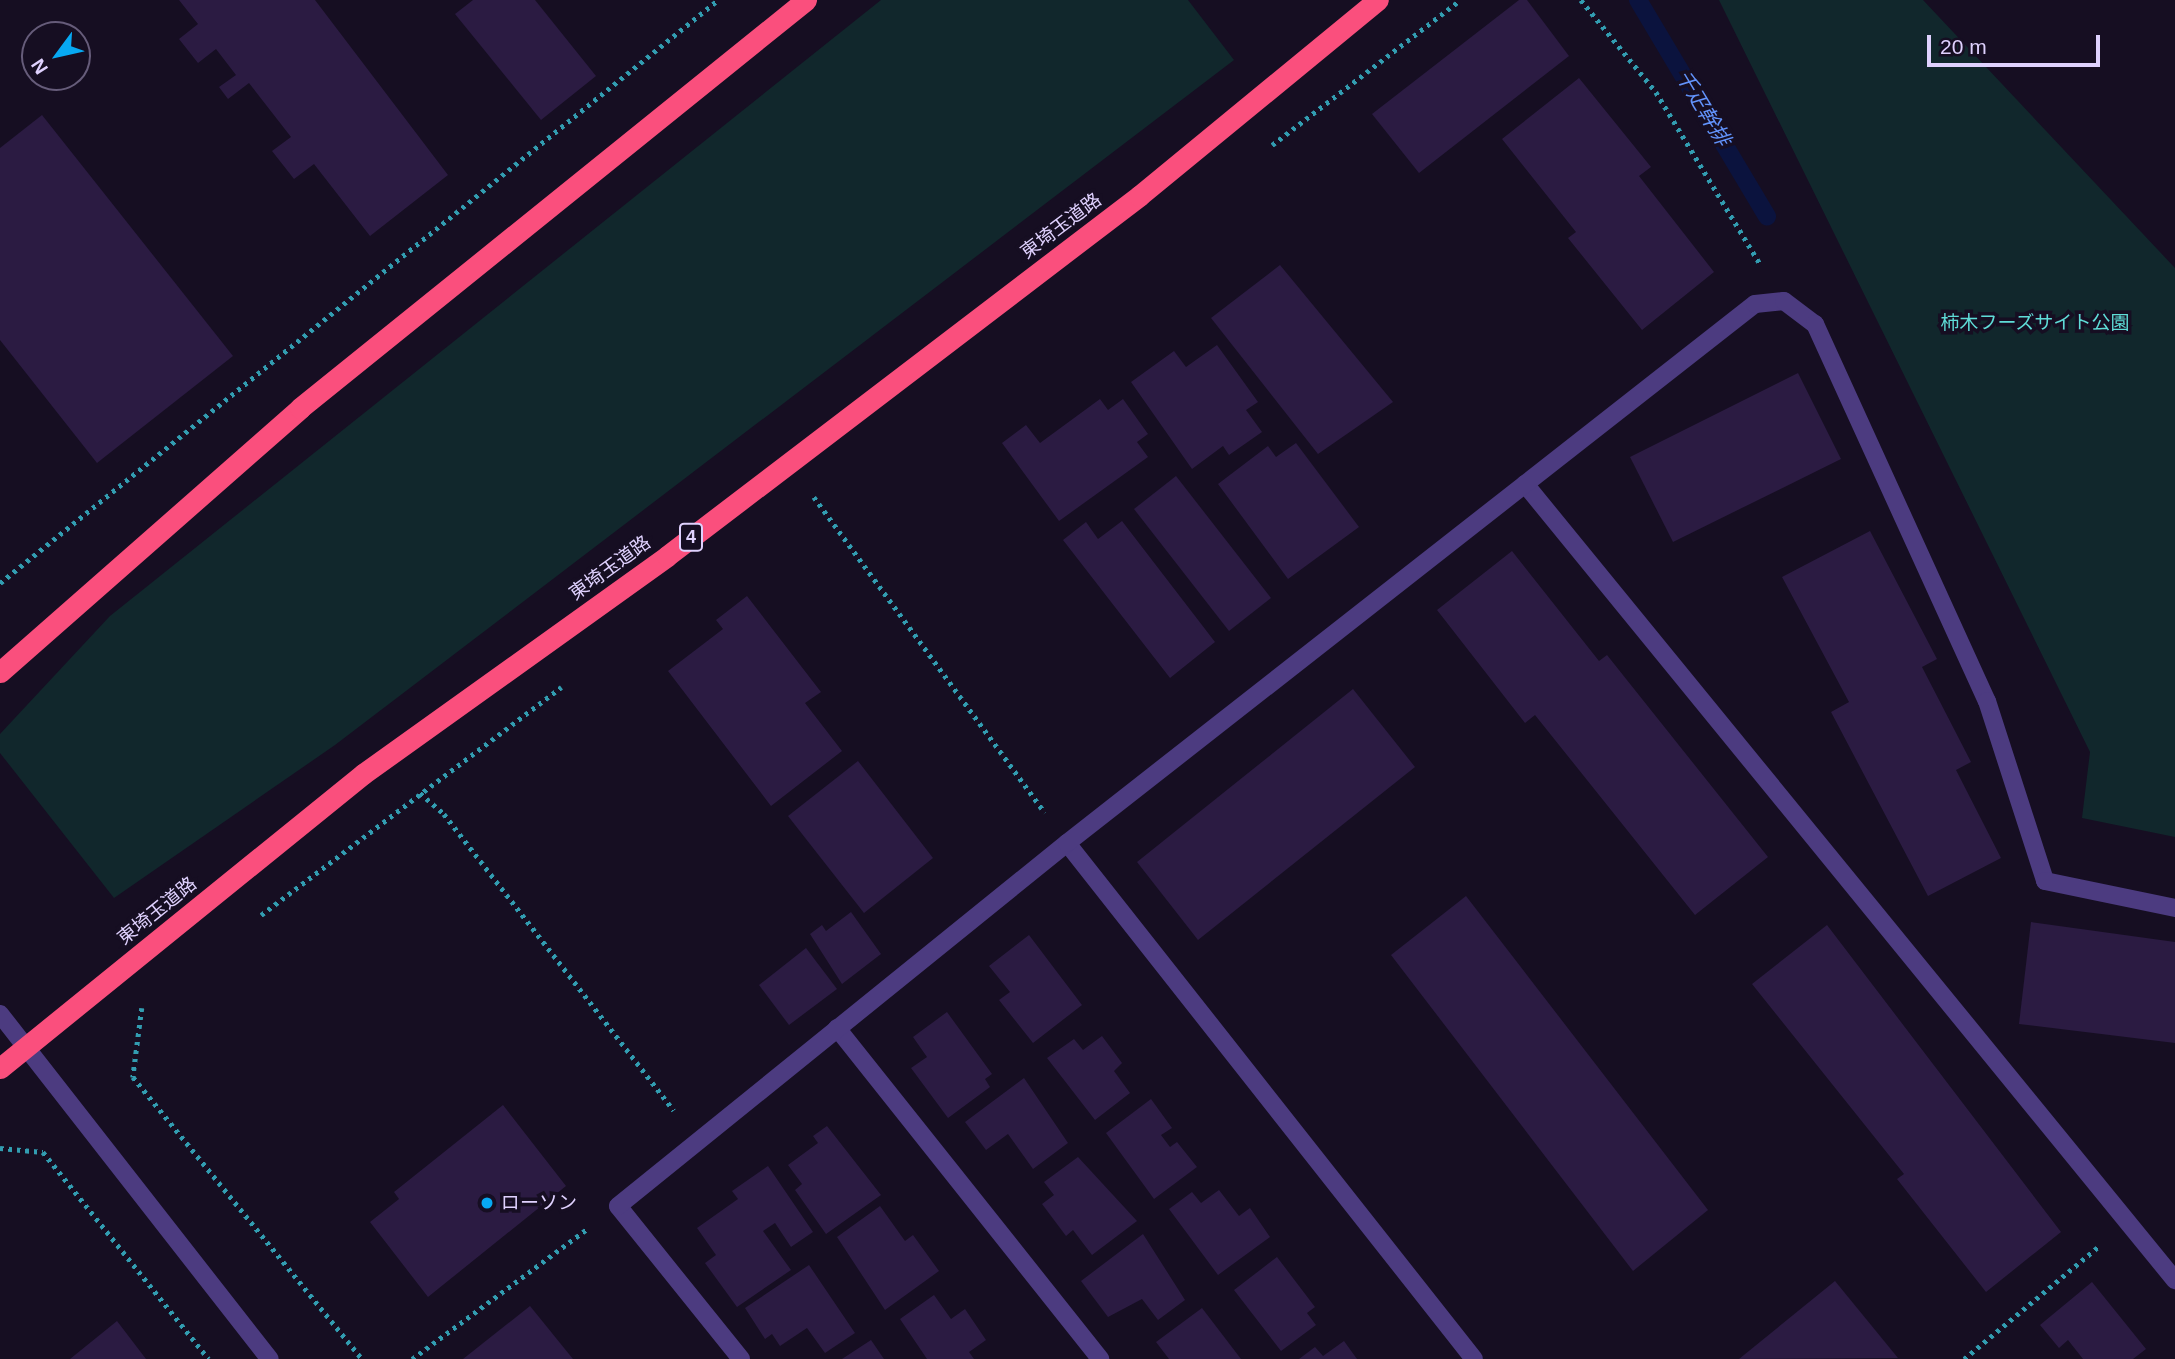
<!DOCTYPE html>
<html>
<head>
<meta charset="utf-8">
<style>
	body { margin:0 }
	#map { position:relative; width:2175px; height:1359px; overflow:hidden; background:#160e22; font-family:Arial,"Noto Sans JP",sans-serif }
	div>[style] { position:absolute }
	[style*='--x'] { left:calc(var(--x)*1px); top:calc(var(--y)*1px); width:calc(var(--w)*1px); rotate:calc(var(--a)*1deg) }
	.green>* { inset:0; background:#11272c }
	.stream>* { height:18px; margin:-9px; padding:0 9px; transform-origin:9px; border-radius:9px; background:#0b133e }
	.building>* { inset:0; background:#2b1b42 }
	.path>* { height:4.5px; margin-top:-2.25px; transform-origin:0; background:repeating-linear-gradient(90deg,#329db1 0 3.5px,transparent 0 8.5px) }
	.minor>* { height:18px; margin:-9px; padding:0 9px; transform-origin:9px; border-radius:9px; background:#4c3b80 }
	.highway>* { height:21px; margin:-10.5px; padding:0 10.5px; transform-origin:10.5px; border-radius:10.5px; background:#fa4f7d }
	.dots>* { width:19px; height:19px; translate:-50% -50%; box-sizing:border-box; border:4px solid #160e22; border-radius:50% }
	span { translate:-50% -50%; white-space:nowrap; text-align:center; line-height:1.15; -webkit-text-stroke:7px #160e22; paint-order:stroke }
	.shield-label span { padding:2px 5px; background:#160e22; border:2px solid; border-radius:5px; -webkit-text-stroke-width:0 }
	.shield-label { font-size:18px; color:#dfd1fe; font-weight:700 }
	.street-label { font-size:19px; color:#dfd1fe }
	.park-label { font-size:19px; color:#5fdcd7 }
	.poi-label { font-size:19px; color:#dfd1fe }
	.left { translate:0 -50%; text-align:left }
	.water-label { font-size:21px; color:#6293fb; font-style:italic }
	.north { position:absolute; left:21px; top:21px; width:70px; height:70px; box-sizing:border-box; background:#160e22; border:2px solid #665c7a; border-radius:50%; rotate:237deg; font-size:19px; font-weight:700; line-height:28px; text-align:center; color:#dfd1fe }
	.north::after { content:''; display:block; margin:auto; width:24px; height:32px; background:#07a9f3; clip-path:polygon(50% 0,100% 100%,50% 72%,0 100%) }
	.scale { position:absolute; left:1927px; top:35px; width:173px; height:32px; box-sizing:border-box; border:4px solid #dfd1fe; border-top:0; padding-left:9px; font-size:21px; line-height:24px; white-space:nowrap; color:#dfd1fe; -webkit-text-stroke:5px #160e22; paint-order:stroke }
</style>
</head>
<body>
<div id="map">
	<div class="green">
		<i style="clip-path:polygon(881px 0,1188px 0,1234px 60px,335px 745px,114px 898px,0 753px,0 734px,110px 616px)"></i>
		<i style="clip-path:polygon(1719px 0,1923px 0,2175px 268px,2175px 837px,2082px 818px,2090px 752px)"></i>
	</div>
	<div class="stream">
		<i style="--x:1638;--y:0;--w:252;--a:59.2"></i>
	</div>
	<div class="building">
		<i style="clip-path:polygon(179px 0,315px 0,448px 175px,370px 236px,314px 164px,294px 179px,272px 151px,291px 137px,249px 83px,228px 99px,219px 87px,236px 75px,216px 49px,198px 63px,179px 39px,198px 24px)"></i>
		<i style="clip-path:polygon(473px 0,535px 0,596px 76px,541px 120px,455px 14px)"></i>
		<i style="clip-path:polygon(1519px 0,1527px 0,1569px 56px,1419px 173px,1372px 114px)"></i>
		<i style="clip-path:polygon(1579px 78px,1651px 167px,1639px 176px,1714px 272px,1642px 330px,1568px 238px,1576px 232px,1502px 139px)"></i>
		<i style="clip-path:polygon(42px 115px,233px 356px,97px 463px,0 340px,0 148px)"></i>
		<i style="clip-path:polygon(1280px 265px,1393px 402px,1318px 454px,1211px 318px)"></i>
		<i style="clip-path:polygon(1217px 345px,1258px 402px,1246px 410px,1262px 432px,1229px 455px,1223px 446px,1192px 469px,1131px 382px,1174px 351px,1186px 367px)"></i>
		<i style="clip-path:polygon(1798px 373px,1841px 459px,1673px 542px,1630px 457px)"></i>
		<i style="clip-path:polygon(1100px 399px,1108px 410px,1123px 399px,1148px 434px,1137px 442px,1148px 457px,1059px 521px,1002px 443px,1026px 425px,1040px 443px)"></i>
		<i style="clip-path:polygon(1296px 443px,1359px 527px,1288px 579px,1218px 484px,1268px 446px,1276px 457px)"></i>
		<i style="clip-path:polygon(1176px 476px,1271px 598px,1229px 631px,1134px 509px)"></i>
		<i style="clip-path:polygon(1122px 521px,1215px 642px,1170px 678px,1063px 540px,1086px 522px,1098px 539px)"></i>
		<i style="clip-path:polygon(1870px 531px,1937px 659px,1922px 667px,1971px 762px,1956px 770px,2001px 858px,1928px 896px,1831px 712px,1849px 702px,1782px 577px)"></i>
		<i style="clip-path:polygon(1512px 551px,1599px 661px,1607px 655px,1768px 857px,1695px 915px,1535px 715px,1525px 723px,1437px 610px)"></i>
		<i style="clip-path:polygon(747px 596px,821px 692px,805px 703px,842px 751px,771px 806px,668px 671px,723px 629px,716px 620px)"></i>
		<i style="clip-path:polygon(1353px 689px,1415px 767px,1198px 940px,1137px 862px)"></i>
		<i style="clip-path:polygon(858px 761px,933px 858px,864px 913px,788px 816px)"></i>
		<i style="clip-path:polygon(1466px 896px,1708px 1210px,1633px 1271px,1391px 955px)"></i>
		<i style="clip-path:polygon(851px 912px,881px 954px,842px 984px,810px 934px,822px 925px,826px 931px)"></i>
		<i style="clip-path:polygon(2031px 922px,2175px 942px,2175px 1043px,2019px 1024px)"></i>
		<i style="clip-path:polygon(1827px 925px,2061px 1232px,1986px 1292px,1897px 1179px,1904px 1174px,1752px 984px)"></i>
		<i style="clip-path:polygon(1029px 935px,1082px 1005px,1033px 1043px,999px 1000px,1010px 992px,989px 966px)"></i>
		<i style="clip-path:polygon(806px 948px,837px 989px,789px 1025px,759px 985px)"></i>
		<i style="clip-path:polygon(947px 1012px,992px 1074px,985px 1079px,990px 1087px,948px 1118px,911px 1068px,927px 1057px,913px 1037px)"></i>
		<i style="clip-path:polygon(1102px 1036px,1122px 1063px,1114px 1071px,1130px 1093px,1095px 1120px,1047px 1058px,1074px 1039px,1083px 1050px)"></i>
		<i style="clip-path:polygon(1024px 1078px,1068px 1143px,1033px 1169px,1008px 1134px,986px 1150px,965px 1122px)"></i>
		<i style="clip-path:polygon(1151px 1099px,1172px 1128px,1161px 1135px,1170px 1147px,1177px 1142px,1197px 1167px,1154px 1199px,1106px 1133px)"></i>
		<i style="clip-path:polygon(503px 1105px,566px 1186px,428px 1297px,370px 1222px,399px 1199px,394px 1192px)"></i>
		<i style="clip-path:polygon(827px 1126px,881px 1195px,826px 1234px,795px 1190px,802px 1184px,788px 1165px,818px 1143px,813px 1136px)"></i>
		<i style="clip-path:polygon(1078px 1157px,1137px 1221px,1092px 1255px,1073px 1230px,1066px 1236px,1042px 1204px,1054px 1195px,1044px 1182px)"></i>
		<i style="clip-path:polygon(768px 1166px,813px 1232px,791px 1247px,775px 1223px,763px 1231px,791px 1270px,737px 1307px,705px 1263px,716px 1255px,697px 1228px,738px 1199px,732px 1191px)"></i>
		<i style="clip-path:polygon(1219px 1190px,1239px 1216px,1250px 1208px,1270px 1237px,1218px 1275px,1169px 1209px,1192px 1192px,1201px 1203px)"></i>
		<i style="clip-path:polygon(880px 1206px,905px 1241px,913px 1235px,939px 1271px,885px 1310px,837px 1237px)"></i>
		<i style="clip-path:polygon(1143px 1234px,1185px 1300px,1158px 1320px,1142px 1299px,1108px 1317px,1081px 1281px)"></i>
		<i style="clip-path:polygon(1277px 1257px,1315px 1307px,1307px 1313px,1316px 1325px,1281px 1351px,1234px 1290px)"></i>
		<i style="clip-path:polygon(809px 1265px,855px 1333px,825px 1353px,807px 1328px,780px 1346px,772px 1334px,765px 1339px,745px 1308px)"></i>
		<i style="clip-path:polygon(1835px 1281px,1898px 1358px,1739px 1359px)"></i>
		<i style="clip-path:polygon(2092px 1282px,2146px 1349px,2133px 1359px,2083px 1359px,2068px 1340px,2059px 1348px,2040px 1325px)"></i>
		<i style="clip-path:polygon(934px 1295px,951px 1319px,965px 1309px,986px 1340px,969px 1352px,974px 1359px,927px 1359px,900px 1319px)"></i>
		<i style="clip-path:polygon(530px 1306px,573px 1359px,463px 1359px)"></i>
		<i style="clip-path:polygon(1202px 1308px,1241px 1359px,1169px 1359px,1156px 1342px)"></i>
		<i style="clip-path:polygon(117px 1321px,146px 1359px,70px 1359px)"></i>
		<i style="clip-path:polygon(871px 1340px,884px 1359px,842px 1359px)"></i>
		<i style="clip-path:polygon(1344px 1341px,1357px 1359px,1299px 1359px,1315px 1347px,1323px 1356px)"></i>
	</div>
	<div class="path">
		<i style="--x:1581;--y:0;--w:119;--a:50.8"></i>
		<i style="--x:1656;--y:92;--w:201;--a:58.8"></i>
		<i style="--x:1272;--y:145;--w:237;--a:-37.6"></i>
		<i style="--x:814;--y:497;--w:391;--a:53.8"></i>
		<i style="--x:0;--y:583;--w:925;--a:-39.08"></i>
		<i style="--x:420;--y:793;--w:32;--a:41"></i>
		<i style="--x:444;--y:814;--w:375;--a:52.2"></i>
		<i style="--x:261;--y:915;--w:377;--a:-37.2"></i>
		<i style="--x:142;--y:1008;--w:70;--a:97.4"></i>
		<i style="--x:133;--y:1077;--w:363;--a:50.9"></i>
		<i style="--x:0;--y:1148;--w:43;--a:5.3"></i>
		<i style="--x:43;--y:1152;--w:265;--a:51.3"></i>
		<i style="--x:412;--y:1359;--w:217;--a:-36.6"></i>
		<i style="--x:1964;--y:1359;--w:175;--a:-39.9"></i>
	</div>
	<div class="minor">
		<i style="--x:1525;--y:484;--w:1028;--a:50.77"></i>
		<i style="--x:1067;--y:843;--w:657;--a:51.74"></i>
		<i style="--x:0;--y:1014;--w:438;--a:52"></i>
		<i style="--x:837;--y:1028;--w:423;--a:51.5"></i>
		<i style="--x:741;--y:1359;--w:196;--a:-128.8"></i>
		<i style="--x:618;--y:1206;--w:577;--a:-38.95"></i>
		<i style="--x:1067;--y:843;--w:874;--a:-38.08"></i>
		<i style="--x:1755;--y:304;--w:29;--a:-6"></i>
		<i style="--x:1784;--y:301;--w:39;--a:37"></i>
		<i style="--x:1815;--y:324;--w:414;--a:65.5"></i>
		<i style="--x:1987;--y:701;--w:189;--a:72.1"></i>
		<i style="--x:2045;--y:881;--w:133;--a:11.7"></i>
	</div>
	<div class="highway">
		<i style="--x:0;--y:672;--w:400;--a:-41.3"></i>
		<i style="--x:300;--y:408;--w:650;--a:-38.88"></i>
		<i style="--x:0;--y:1068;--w:467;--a:-39"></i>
		<i style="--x:363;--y:774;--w:374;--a:-35.6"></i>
		<i style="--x:667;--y:556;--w:594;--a:-37.33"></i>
		<i style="--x:1139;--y:196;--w:309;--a:-39.4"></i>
	</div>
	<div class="dots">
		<i style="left:487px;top:1203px;background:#07a9f3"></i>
	</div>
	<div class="shield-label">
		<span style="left:691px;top:537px">4</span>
	</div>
	<div class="street-label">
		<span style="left:1061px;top:226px;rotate:-37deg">東埼玉道路</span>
		<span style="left:610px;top:568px;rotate:-36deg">東埼玉道路</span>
		<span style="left:157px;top:911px;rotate:-39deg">東埼玉道路</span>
	</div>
	<div class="park-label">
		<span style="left:2035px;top:323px">柿木フーズサイト公園</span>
	</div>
	<div class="poi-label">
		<span class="left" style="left:501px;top:1203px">ローソン</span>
	</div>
	<div class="water-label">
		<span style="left:1703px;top:108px;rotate:59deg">千疋幹排</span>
	</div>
	<div class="north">N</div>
	<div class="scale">20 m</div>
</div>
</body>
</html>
